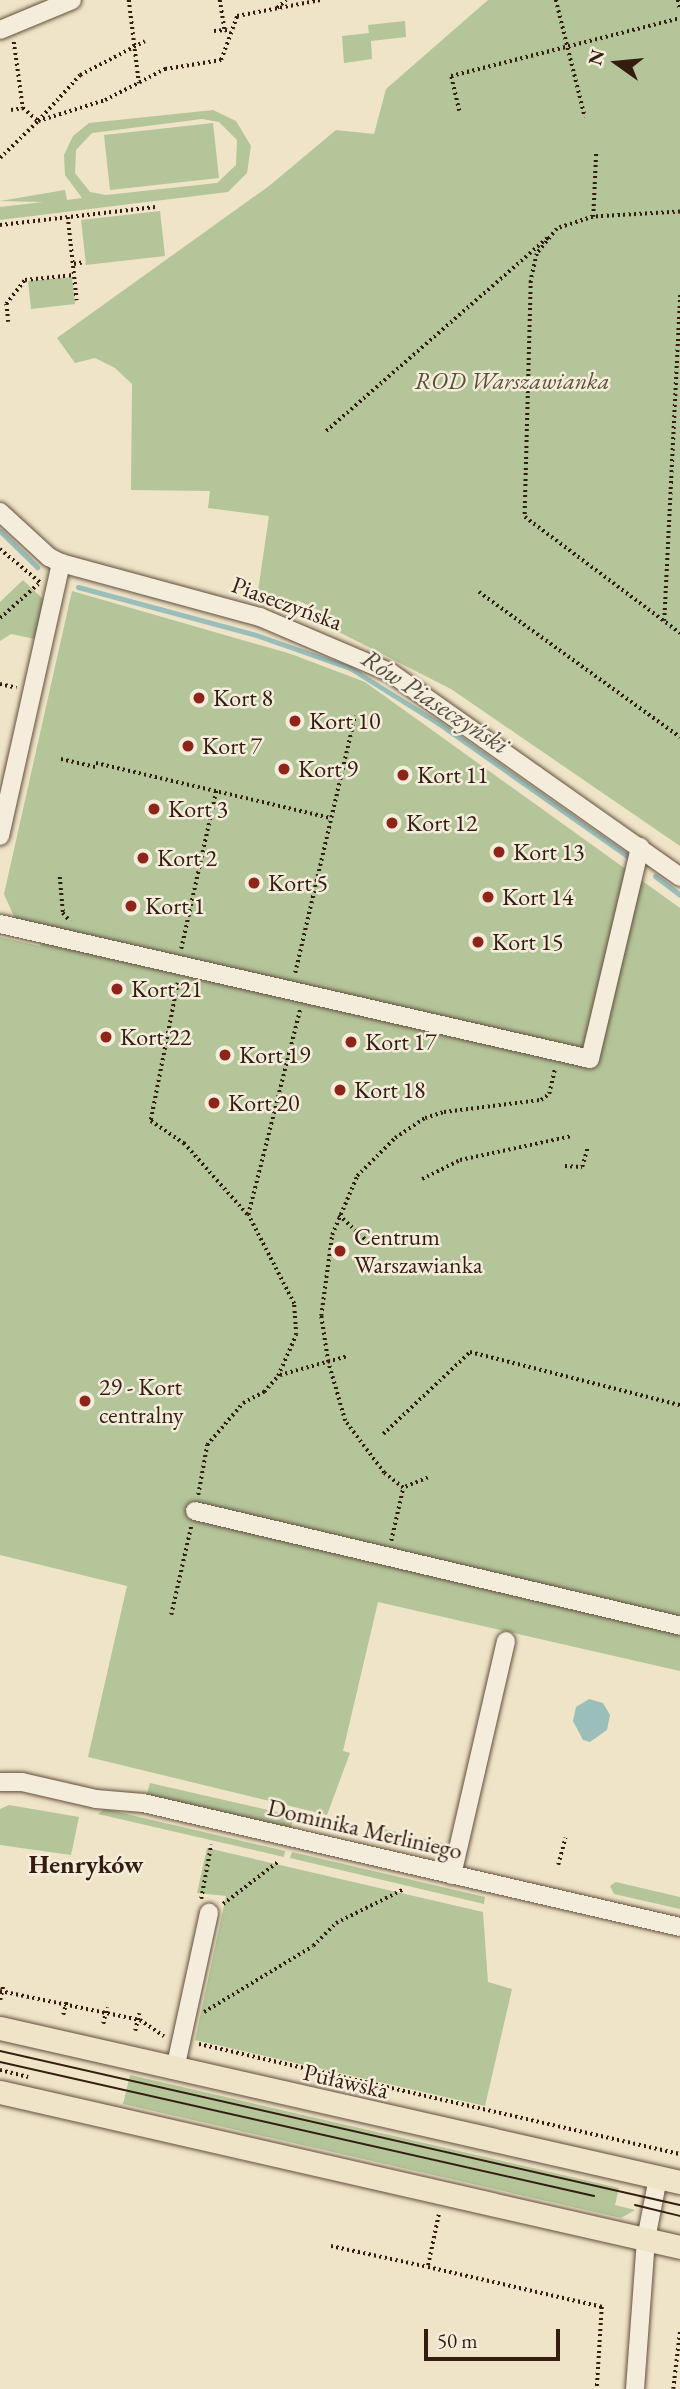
<!DOCTYPE html>
<html>
<head>
<meta charset="utf-8">
<style>
	body { margin:0 }
	#map { position:relative; width:680px; height:2389px; overflow:hidden; background:#efe4c7; font-family:"EB Garamond",serif }
	div>[style] { position:absolute }
	[style*='--x'] { left:calc(var(--x)*1px); top:calc(var(--y)*1px); width:calc(var(--w)*1px); rotate:calc(var(--a)*1deg) }
	.green>* { inset:0; background:#b4c599 }
	.water>* { inset:0; background:#9abeb9 }
	.stream>* { height:5px; margin:-2.5px; padding:0 2.5px; transform-origin:2.5px; border-radius:2.5px; background:#9abeb9 }
	.path>* { height:3.5px; margin-top:-1.75px; transform-origin:0; background:repeating-linear-gradient(90deg,#341c11 0 2px,transparent 0 5.5px) }
	.roads { filter:drop-shadow(0 0 2px #634e3e) drop-shadow(0 0 2px #634e3e) }
	.minor>* { height:18px; margin:-9px; padding:0 9px; transform-origin:9px; border-radius:9px; background:#f5eddb }
	.major>* { height:23px; margin:-11.5px; padding:0 11.5px; transform-origin:11.5px; border-radius:11.5px; background:#efe4c7 }
	.tram>* { height:2px; margin:-1px; padding:0 1px; transform-origin:1px; border-radius:1px; background:#341c11 }
	.dots>* { width:19px; height:19px; translate:-50% -50%; box-sizing:border-box; border:4px solid #f5eddb; border-radius:50% }
	span { translate:-50% -50%; white-space:nowrap; text-align:center; line-height:1.15; -webkit-text-stroke:5px #f5eddb; paint-order:stroke }
	.park-label { font-size:24px; color:#5a4f3a; font-style:italic }
	.street-label { font-size:24px; color:#341c11 }
	.poi-label { font-size:24px; color:#341c11 }
	.left { translate:0 -50%; text-align:left }
	.water-label { font-size:26px; color:#534d43; font-style:italic }
	.neighbourhood-label { font-size:26px; color:#341c11; font-weight:700 }
	.north { position:absolute; left:582px; top:28px; width:70px; height:70px; -webkit-text-stroke:5px #f5eddb; paint-order:stroke; rotate:285deg; font-size:19px; font-weight:700; line-height:28px; text-align:center; color:#341c11 }
	.north::after { content:''; display:block; margin:auto; width:24px; height:32px; background:#341c11; clip-path:polygon(50% 0,100% 100%,50% 72%,0 100%) }
	.scale { position:absolute; left:424px; top:2329px; width:136px; height:32px; box-sizing:border-box; border:4px solid #341c11; border-top:0; padding-left:9px; font-size:21px; line-height:24px; white-space:nowrap; color:#341c11; -webkit-text-stroke:5px #f5eddb; paint-order:stroke }
</style>
</head>
<body>
<div id="map">
	<div class="green">
		<i style="clip-path:polygon(488px 0,680px 0,680px 846px,451px 689px,333px 629px,337px 619px,297px 600px,292px 610px,257px 598px,269px 516px,208px 508px,210px 491px,131px 490px,132px 384px,115px 368px,95px 358px,75px 363px,57px 338px,269px 186px,336px 130px,374px 134px,386px 89px)"></i>
		<i style="clip-path:polygon(405px 21px,406px 37px,371px 41px,372px 59px,344px 63px,342px 36px,369px 33px,368px 25px)"></i>
		<i style="clip-path:polygon(evenodd,213px 110px,236px 121px,251px 146px,247px 173px,228px 192px,0 220px,0 207px,43px 202px,0 201px,65px 190px,67px 200px,82px 198px,65px 175px,64px 155px,73px 136px,89px 123px,213px 110px,202px 119px,219px 122px,237px 140px,236px 165px,217px 183px,106px 195px,90px 192px,75px 173px,76px 150px,92px 133px,202px 119px)"></i>
		<i style="clip-path:polygon(213px 123px,219px 178px,110px 190px,104px 135px)"></i>
		<i style="clip-path:polygon(160px 211px,165px 256px,86px 265px,81px 220px)"></i>
		<i style="clip-path:polygon(72px 277px,75px 304px,31px 309px,28px 281px)"></i>
		<i style="clip-path:polygon(23px 580px,44px 600px,35px 639px,11px 634px,0 641px,0 602px)"></i>
		<i style="clip-path:polygon(72px 591px,291px 654px,365px 682px,680px 908px,680px 1671px,378px 1602px,343px 1751px,350px 1753px,327px 1815px,88px 1757px,127px 1586px,0 1555px,0 937px,40px 946px,45px 928px,16px 921px,4px 894px)"></i>
		<i style="clip-path:polygon(150px 1783px,294px 1816px,290px 1831px,146px 1797px)"></i>
		<i style="clip-path:polygon(9px 1805px,79px 1817px,71px 1855px,0 1845px,0 1809px)"></i>
		<i style="clip-path:polygon(105px 1809px,285px 1851px,284px 1857px,98px 1814px)"></i>
		<i style="clip-path:polygon(384px 1829px,451px 1845px,449px 1854px,382px 1838px)"></i>
		<i style="clip-path:polygon(207px 1848px,483px 1912px,488px 1982px,512px 1989px,485px 2106px,195px 2040px,226px 1896px,197px 1893px)"></i>
		<i style="clip-path:polygon(292px 1852px,485px 1897px,484px 1904px,290px 1858px)"></i>
		<i style="clip-path:polygon(616px 1882px,680px 1897px,680px 1909px,614px 1894px,610px 1886px)"></i>
		<i style="clip-path:polygon(130px 2075px,619px 2188px,615px 2205px,635px 2210px,621px 2218px,123px 2104px)"></i>
	</div>
	<div class="water">
		<i style="clip-path:polygon(589px 1699px,603px 1703px,610px 1715px,607px 1730px,590px 1742px,583px 1740px,573px 1721px,576px 1707px)"></i>
	</div>
	<div class="stream">
		<i style="--x:0;--y:531;--w:52;--a:44.2"></i>
		<i style="--x:78;--y:587;--w:184;--a:15.1"></i>
		<i style="--x:256;--y:635;--w:100;--a:19.3"></i>
		<i style="--x:350;--y:668;--w:104;--a:32"></i>
		<i style="--x:438;--y:723;--w:233;--a:35.1"></i>
		<i style="--x:655;--y:876;--w:31;--a:37"></i>
	</div>
	<div class="path">
		<i style="--x:129;--y:0;--w:84;--a:83.1"></i>
		<i style="--x:220;--y:0;--w:30;--a:81"></i>
		<i style="--x:225;--y:30;--w:6;--a:18"></i>
		<i style="--x:556;--y:0;--w:121;--a:76.1"></i>
		<i style="--x:678;--y:0;--w:9;--a:77"></i>
		<i style="--x:277;--y:8;--w:12;--a:-42"></i>
		<i style="--x:214;--y:31;--w:11;--a:-5"></i>
		<i style="--x:14;--y:42;--w:67;--a:82.2"></i>
		<i style="--x:23;--y:108;--w:20;--a:41"></i>
		<i style="--x:38;--y:121;--w:62;--a:-47.6"></i>
		<i style="--x:80;--y:75;--w:73;--a:-27.6"></i>
		<i style="--x:11;--y:110;--w:12;--a:-9"></i>
		<i style="--x:459;--y:111;--w:36;--a:-103"></i>
		<i style="--x:451;--y:76;--w:236;--a:-14.2"></i>
		<i style="--x:0;--y:158;--w:53;--a:-44.2"></i>
		<i style="--x:38;--y:121;--w:70;--a:-17.4"></i>
		<i style="--x:105;--y:100;--w:68;--a:-27.3"></i>
		<i style="--x:165;--y:69;--w:57;--a:-9.1"></i>
		<i style="--x:221;--y:60;--w:47;--a:-70"></i>
		<i style="--x:237;--y:16;--w:86;--a:-10.8"></i>
		<i style="--x:680;--y:212;--w:87;--a:176.7"></i>
		<i style="--x:593;--y:217;--w:38;--a:162"></i>
		<i style="--x:557;--y:229;--w:32;--a:129"></i>
		<i style="--x:537;--y:254;--w:28;--a:103"></i>
		<i style="--x:531;--y:281;--w:236;--a:91.5"></i>
		<i style="--x:525;--y:517;--w:194;--a:36.8"></i>
		<i style="--x:68;--y:217;--w:84;--a:83.9"></i>
		<i style="--x:593;--y:217;--w:65;--a:-87.4"></i>
		<i style="--x:0;--y:225;--w:156;--a:-6.6"></i>
		<i style="--x:74;--y:264;--w:11;--a:-10"></i>
		<i style="--x:8;--y:322;--w:18;--a:-96"></i>
		<i style="--x:6;--y:304;--w:31;--a:-52"></i>
		<i style="--x:25;--y:280;--w:49;--a:-5.8"></i>
		<i style="--x:326;--y:431;--w:295;--a:-41.1"></i>
		<i style="--x:0;--y:549;--w:53;--a:39.7"></i>
		<i style="--x:479;--y:592;--w:248;--a:35.8"></i>
		<i style="--x:0;--y:618;--w:51;--a:-41.8"></i>
		<i style="--x:664;--y:621;--w:330;--a:-87.2"></i>
		<i style="--x:0;--y:684;--w:17;--a:13"></i>
		<i style="--x:61;--y:759;--w:36;--a:13"></i>
		<i style="--x:96;--y:763;--w:241;--a:13.2"></i>
		<i style="--x:60;--y:877;--w:36;--a:85"></i>
		<i style="--x:63;--y:913;--w:11;--a:49"></i>
		<i style="--x:181;--y:949;--w:162;--a:-77.5"></i>
		<i style="--x:295;--y:973;--w:264;--a:-76.9"></i>
		<i style="--x:178;--y:983;--w:141;--a:101.1"></i>
		<i style="--x:151;--y:1121;--w:40;--a:34"></i>
		<i style="--x:184;--y:1143;--w:96;--a:48.4"></i>
		<i style="--x:565;--y:1166;--w:17;--a:3"></i>
		<i style="--x:582;--y:1167;--w:19;--a:-74"></i>
		<i style="--x:422;--y:1179;--w:42;--a:-26.6"></i>
		<i style="--x:460;--y:1160;--w:115;--a:-12.1"></i>
		<i style="--x:339;--y:1215;--w:38;--a:43"></i>
		<i style="--x:280;--y:1375;--w:71;--a:-15.6"></i>
		<i style="--x:383;--y:1434;--w:120;--a:-43.3"></i>
		<i style="--x:470;--y:1352;--w:217;--a:14.2"></i>
		<i style="--x:428;--y:1478;--w:27;--a:158"></i>
		<i style="--x:403;--y:1488;--w:24;--a:-142"></i>
		<i style="--x:384;--y:1473;--w:65;--a:-126.9"></i>
		<i style="--x:345;--y:1421;--w:61;--a:-106.1"></i>
		<i style="--x:328;--y:1362;--w:47;--a:-98.7"></i>
		<i style="--x:321;--y:1316;--w:82;--a:-82.3"></i>
		<i style="--x:332;--y:1235;--w:64;--a:-67"></i>
		<i style="--x:357;--y:1176;--w:54;--a:-45"></i>
		<i style="--x:395;--y:1138;--w:36;--a:-34"></i>
		<i style="--x:425;--y:1118;--w:20;--a:-18"></i>
		<i style="--x:444;--y:1112;--w:98;--a:-7.1"></i>
		<i style="--x:541;--y:1100;--w:10;--a:-37"></i>
		<i style="--x:549;--y:1094;--w:27;--a:-77"></i>
		<i style="--x:198;--y:1495;--w:51;--a:-79.8"></i>
		<i style="--x:207;--y:1445;--w:55;--a:-49.4"></i>
		<i style="--x:243;--y:1403;--w:24;--a:-28"></i>
		<i style="--x:264;--y:1392;--w:21;--a:-49"></i>
		<i style="--x:278;--y:1376;--w:45;--a:-66.3"></i>
		<i style="--x:296;--y:1335;--w:31;--a:-94"></i>
		<i style="--x:294;--y:1304;--w:100;--a:-117.3"></i>
		<i style="--x:248;--y:1215;--w:212;--a:-75.8"></i>
		<i style="--x:391;--y:1541;--w:54;--a:-77.2"></i>
		<i style="--x:171;--y:1615;--w:91;--a:-77.3"></i>
		<i style="--x:558;--y:1865;--w:28;--a:-75"></i>
		<i style="--x:201;--y:1899;--w:55;--a:-79.5"></i>
		<i style="--x:223;--y:1904;--w:71;--a:-37.5"></i>
		<i style="--x:0;--y:1991;--w:143;--a:11.7"></i>
		<i style="--x:140;--y:2020;--w:29;--a:34"></i>
		<i style="--x:0;--y:2000;--w:14;--a:-78"></i>
		<i style="--x:204;--y:2012;--w:127;--a:-31.2"></i>
		<i style="--x:313;--y:1946;--w:33;--a:-45"></i>
		<i style="--x:336;--y:1923;--w:76;--a:-26.6"></i>
		<i style="--x:63;--y:2015;--w:16;--a:-76"></i>
		<i style="--x:103;--y:2024;--w:17;--a:-77"></i>
		<i style="--x:135;--y:2031;--w:18;--a:-77"></i>
		<i style="--x:199;--y:2044;--w:493;--a:12.9"></i>
		<i style="--x:0;--y:2070;--w:29;--a:14"></i>
		<i style="--x:439;--y:2215;--w:53;--a:101.9"></i>
		<i style="--x:428;--y:2267;--w:179;--a:12.9"></i>
		<i style="--x:602;--y:2307;--w:82;--a:93.5"></i>
		<i style="--x:331;--y:2246;--w:99;--a:12.2"></i>
		<i style="--x:673;--y:2389;--w:60;--a:-83.3"></i>
	</div>
	<div class="roads">
		<div class="minor">
			<i style="--x:0;--y:30;--w:78;--a:-22.6"></i>
			<i style="--x:0;--y:512;--w:67;--a:42.6"></i>
			<i style="--x:49;--y:557;--w:13;--a:27"></i>
			<i style="--x:61;--y:563;--w:206;--a:15.2"></i>
			<i style="--x:260;--y:617;--w:142;--a:23.1"></i>
			<i style="--x:391;--y:673;--w:354;--a:35.2"></i>
			<i style="--x:0;--y:836;--w:280;--a:-77.4"></i>
			<i style="--x:0;--y:924;--w:605;--a:12.89"></i>
			<i style="--x:590;--y:1059;--w:218;--a:-76.7"></i>
			<i style="--x:195;--y:1511;--w:498;--a:13.3"></i>
			<i style="--x:0;--y:1782;--w:22;--a:0"></i>
			<i style="--x:22;--y:1782;--w:76;--a:12.9"></i>
			<i style="--x:96;--y:1799;--w:47;--a:4.9"></i>
			<i style="--x:143;--y:1803;--w:551;--a:13"></i>
			<i style="--x:452;--y:1875;--w:240;--a:-77"></i>
			<i style="--x:175;--y:2069;--w:160;--a:-77.7"></i>
			<i style="--x:635;--y:2389;--w:150;--a:-85.8"></i>
			<i style="--x:646;--y:2239;--w:62;--a:-78.9"></i>
		</div>
		<div class="major">
			<i style="--x:0;--y:2028;--w:697;--a:12.76"></i>
			<i style="--x:0;--y:2092;--w:697;--a:12.84"></i>
		</div>
	</div>
	<div class="tram">
		<i style="--x:0;--y:2051;--w:697;--a:12.76"></i>
		<i style="--x:0;--y:2062;--w:609;--a:12.71"></i>
		<i style="--x:635;--y:2205;--w:46;--a:13.7"></i>
	</div>
	<div class="dots">
		<i style="left:199px;top:698px;background:#8f2418"></i>
		<i style="left:295px;top:721px;background:#8f2418"></i>
		<i style="left:188px;top:746px;background:#8f2418"></i>
		<i style="left:284px;top:769px;background:#8f2418"></i>
		<i style="left:403px;top:775px;background:#8f2418"></i>
		<i style="left:154px;top:809px;background:#8f2418"></i>
		<i style="left:392px;top:823px;background:#8f2418"></i>
		<i style="left:499px;top:852px;background:#8f2418"></i>
		<i style="left:143px;top:858px;background:#8f2418"></i>
		<i style="left:254px;top:883px;background:#8f2418"></i>
		<i style="left:488px;top:897px;background:#8f2418"></i>
		<i style="left:131px;top:906px;background:#8f2418"></i>
		<i style="left:478px;top:942px;background:#8f2418"></i>
		<i style="left:117px;top:989px;background:#8f2418"></i>
		<i style="left:106px;top:1037px;background:#8f2418"></i>
		<i style="left:351px;top:1042px;background:#8f2418"></i>
		<i style="left:225px;top:1055px;background:#8f2418"></i>
		<i style="left:340px;top:1090px;background:#8f2418"></i>
		<i style="left:214px;top:1103px;background:#8f2418"></i>
		<i style="left:340px;top:1251px;background:#8f2418"></i>
		<i style="left:85px;top:1401px;background:#8f2418"></i>
	</div>
	<div class="park-label">
		<span style="left:512px;top:381px">ROD Warszawianka</span>
	</div>
	<div class="street-label">
		<span style="left:287px;top:603px;rotate:20deg">Piaseczyńska</span>
		<span style="left:365px;top:1829px;rotate:13deg">Dominika Merliniego</span>
		<span style="left:346px;top:2081px;rotate:13deg">Puławska</span>
	</div>
	<div class="poi-label">
		<span class="left" style="left:213px;top:698px">Kort 8</span>
		<span class="left" style="left:309px;top:721px">Kort 10</span>
		<span class="left" style="left:202px;top:746px">Kort 7</span>
		<span class="left" style="left:298px;top:769px">Kort 9</span>
		<span class="left" style="left:417px;top:775px">Kort 11</span>
		<span class="left" style="left:168px;top:809px">Kort 3</span>
		<span class="left" style="left:406px;top:823px">Kort 12</span>
		<span class="left" style="left:513px;top:852px">Kort 13</span>
		<span class="left" style="left:157px;top:858px">Kort 2</span>
		<span class="left" style="left:268px;top:883px">Kort 5</span>
		<span class="left" style="left:502px;top:897px">Kort 14</span>
		<span class="left" style="left:145px;top:906px">Kort 1</span>
		<span class="left" style="left:492px;top:942px">Kort 15</span>
		<span class="left" style="left:131px;top:989px">Kort 21</span>
		<span class="left" style="left:120px;top:1037px">Kort 22</span>
		<span class="left" style="left:365px;top:1042px">Kort 17</span>
		<span class="left" style="left:239px;top:1055px">Kort 19</span>
		<span class="left" style="left:354px;top:1090px">Kort 18</span>
		<span class="left" style="left:228px;top:1103px">Kort 20</span>
		<span class="left" style="left:354px;top:1251px">Centrum<br>Warszawianka</span>
		<span class="left" style="left:99px;top:1401px">29 - Kort<br>centralny</span>
	</div>
	<div class="water-label">
		<span style="left:435px;top:702px;rotate:33deg">Rów Piaseczyński</span>
	</div>
	<div class="neighbourhood-label">
		<span style="left:86px;top:1865px">Henryków</span>
	</div>
	<div class="north">N</div>
	<div class="scale">50 m</div>
</div>
</body>
</html>
